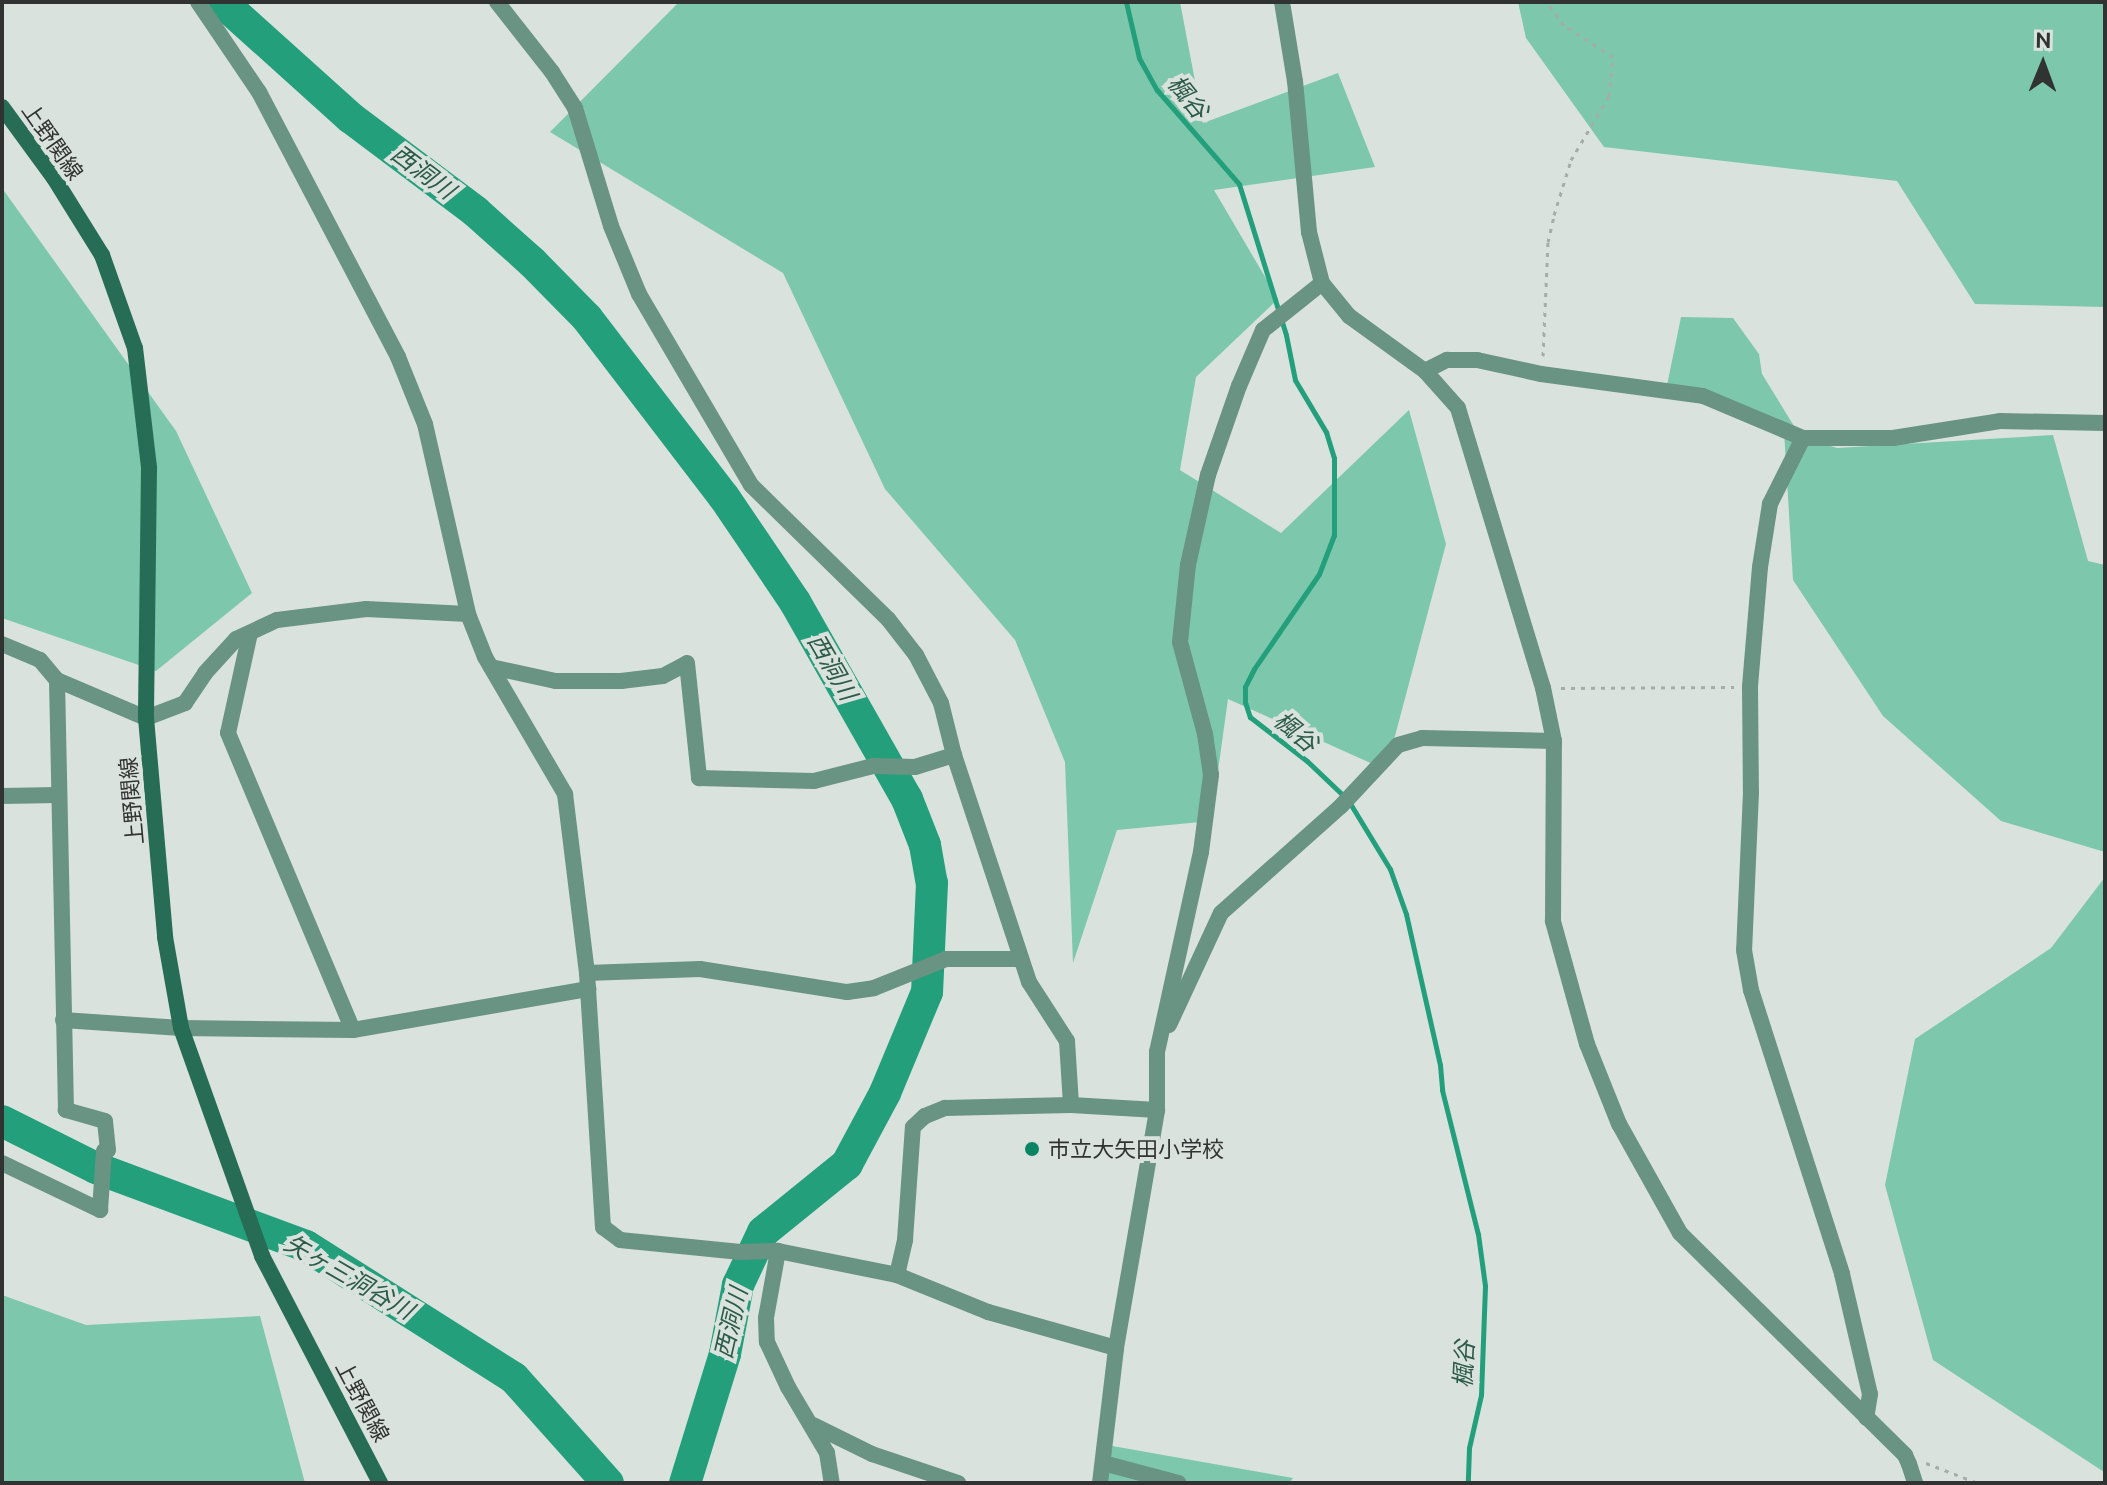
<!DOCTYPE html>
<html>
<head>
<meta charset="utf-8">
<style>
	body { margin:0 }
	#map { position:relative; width:2107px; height:1485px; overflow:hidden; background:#dae2de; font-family:Ubuntu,"Noto Sans JP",sans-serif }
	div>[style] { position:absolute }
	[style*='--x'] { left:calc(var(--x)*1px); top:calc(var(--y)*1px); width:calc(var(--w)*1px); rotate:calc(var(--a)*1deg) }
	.green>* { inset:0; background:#7dc8ac }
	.stream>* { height:5px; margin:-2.5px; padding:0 2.5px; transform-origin:2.5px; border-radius:2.5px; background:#239f7b }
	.river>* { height:32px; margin:-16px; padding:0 16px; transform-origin:16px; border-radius:16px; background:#239f7b }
	.path>* { height:3px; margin-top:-1.5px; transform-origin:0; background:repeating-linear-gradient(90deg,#a5aca9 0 4px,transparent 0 10px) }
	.minor>* { height:16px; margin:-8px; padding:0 8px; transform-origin:8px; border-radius:8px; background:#699382 }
	.tertiary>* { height:16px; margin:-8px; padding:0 8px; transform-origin:8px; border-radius:8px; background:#699382 }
	.secondary>* { height:16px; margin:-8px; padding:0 8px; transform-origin:8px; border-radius:8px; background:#276d56 }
	.dots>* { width:22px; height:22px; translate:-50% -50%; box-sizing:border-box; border:4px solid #dae2de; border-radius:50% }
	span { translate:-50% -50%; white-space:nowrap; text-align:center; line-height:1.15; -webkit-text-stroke:8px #dae2de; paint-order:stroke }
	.street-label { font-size:22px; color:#303332 }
	.poi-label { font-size:22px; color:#303332 }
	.left { translate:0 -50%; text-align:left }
	.water-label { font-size:24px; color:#2c5b4a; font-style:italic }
	.frame { position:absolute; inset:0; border:4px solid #303332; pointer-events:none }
	.north { position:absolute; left:2003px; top:24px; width:80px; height:80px; -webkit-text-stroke:6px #dae2de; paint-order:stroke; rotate:1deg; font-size:22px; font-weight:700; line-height:32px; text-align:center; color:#303332 }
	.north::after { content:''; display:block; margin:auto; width:28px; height:36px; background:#303332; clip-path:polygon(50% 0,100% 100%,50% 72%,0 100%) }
</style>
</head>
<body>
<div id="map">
	<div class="green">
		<i style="clip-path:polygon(679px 2px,1180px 2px,1203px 123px,1338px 73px,1375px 167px,1214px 190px,1278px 299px,1196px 377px,1180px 470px,1281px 533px,1409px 410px,1446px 544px,1386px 770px,1228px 699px,1211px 821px,1117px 830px,1073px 963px,1065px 762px,1015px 640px,885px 489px,783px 273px,550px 132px)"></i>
		<i style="clip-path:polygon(1518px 2px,2105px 2px,2105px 307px,1975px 304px,1897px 181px,1604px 147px,1526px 38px)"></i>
		<i style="clip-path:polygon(2px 188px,176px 431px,252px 593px,156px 671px,2px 618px)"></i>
		<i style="clip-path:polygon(1681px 317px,1733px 318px,1759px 354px,1762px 374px,1797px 431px,1703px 401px,1665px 395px)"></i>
		<i style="clip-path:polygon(1784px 431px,1837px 448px,2053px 435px,2088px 561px,2105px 565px,2105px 852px,2001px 821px,1883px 716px,1793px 580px)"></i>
		<i style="clip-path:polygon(2105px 877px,2105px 1471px,2104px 1472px,1933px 1360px,1885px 1185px,1915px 1039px,2051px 948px)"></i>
		<i style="clip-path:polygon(2px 1295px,86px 1325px,260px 1316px,305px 1483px,2px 1483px)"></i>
		<i style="clip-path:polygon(1101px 1444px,1293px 1478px,1289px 1483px,1094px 1483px)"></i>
	</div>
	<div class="stream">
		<i style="--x:1126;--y:2;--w:57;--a:76.9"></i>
		<i style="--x:1139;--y:58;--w:37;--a:61"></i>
		<i style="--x:1157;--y:90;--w:125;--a:48.9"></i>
		<i style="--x:1239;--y:184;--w:158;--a:72.7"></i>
		<i style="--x:1286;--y:335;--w:46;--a:78.7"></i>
		<i style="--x:1295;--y:380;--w:61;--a:59.2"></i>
		<i style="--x:1326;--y:432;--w:27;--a:73"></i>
		<i style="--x:1334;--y:458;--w:77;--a:90"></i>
		<i style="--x:1334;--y:535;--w:42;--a:111"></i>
		<i style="--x:1319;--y:574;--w:115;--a:124.4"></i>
		<i style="--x:1254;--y:669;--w:20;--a:117"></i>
		<i style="--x:1245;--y:687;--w:15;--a:90"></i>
		<i style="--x:1245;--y:702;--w:16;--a:72"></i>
		<i style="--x:1250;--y:717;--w:72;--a:37.7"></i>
		<i style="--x:1307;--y:761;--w:57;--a:43.6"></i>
		<i style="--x:1348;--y:800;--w:81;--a:58.7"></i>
		<i style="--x:1390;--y:869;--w:48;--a:70.4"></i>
		<i style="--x:1406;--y:914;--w:155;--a:77.3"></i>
		<i style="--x:1440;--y:1065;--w:25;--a:85"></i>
		<i style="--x:1442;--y:1090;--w:148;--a:76"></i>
		<i style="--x:1478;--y:1234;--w:52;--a:82.3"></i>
		<i style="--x:1485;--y:1286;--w:109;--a:92.1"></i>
		<i style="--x:1481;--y:1395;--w:54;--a:102.8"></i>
		<i style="--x:1469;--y:1448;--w:35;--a:92"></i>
	</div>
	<div class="river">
		<i style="--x:222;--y:2;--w:173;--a:42"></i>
		<i style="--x:351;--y:118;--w:156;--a:36.9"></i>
		<i style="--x:476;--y:212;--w:75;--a:41.8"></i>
		<i style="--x:532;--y:262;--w:78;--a:45.5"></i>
		<i style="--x:587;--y:318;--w:225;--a:52.6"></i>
		<i style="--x:724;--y:497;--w:127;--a:55.9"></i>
		<i style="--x:795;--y:602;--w:227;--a:60.4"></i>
		<i style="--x:907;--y:799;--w:49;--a:68.6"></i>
		<i style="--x:925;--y:845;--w:39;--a:80"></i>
		<i style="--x:932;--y:883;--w:109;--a:92.6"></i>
		<i style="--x:927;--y:992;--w:109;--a:112.6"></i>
		<i style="--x:885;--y:1093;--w:81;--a:118.2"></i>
		<i style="--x:847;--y:1164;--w:108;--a:141"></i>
		<i style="--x:763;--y:1232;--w:59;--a:115.3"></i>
		<i style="--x:738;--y:1285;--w:70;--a:100.7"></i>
		<i style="--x:725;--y:1354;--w:135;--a:107.2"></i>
		<i style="--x:2;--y:1121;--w:105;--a:26.6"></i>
		<i style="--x:96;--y:1168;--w:224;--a:20.4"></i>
		<i style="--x:306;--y:1246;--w:246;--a:32.4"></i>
		<i style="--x:514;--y:1378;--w:141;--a:48.2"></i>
	</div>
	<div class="path">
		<i style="--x:1543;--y:356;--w:114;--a:-87.5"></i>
		<i style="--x:1548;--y:242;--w:28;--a:-77"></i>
		<i style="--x:1554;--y:215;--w:58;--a:-72.8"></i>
		<i style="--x:1571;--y:160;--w:74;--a:-59.3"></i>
		<i style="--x:1609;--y:96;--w:39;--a:-84"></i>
		<i style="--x:1613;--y:57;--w:59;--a:-146.9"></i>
		<i style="--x:1564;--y:25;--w:29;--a:-126"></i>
		<i style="--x:1561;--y:688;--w:173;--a:-0.3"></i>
		<i style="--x:1926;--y:1463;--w:56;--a:21"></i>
	</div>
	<div class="minor">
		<i style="--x:198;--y:2;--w:109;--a:55.9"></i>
		<i style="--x:259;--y:92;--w:299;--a:62.3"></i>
		<i style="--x:398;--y:357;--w:72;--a:68.1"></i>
		<i style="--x:425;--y:424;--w:195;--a:77.2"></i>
		<i style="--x:468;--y:614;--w:46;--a:68.4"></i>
		<i style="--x:485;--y:657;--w:159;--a:59.7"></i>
		<i style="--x:565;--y:794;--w:180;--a:83"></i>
		<i style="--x:587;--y:973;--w:255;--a:86.4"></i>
		<i style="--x:603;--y:1227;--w:21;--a:37"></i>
		<i style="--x:620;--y:1240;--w:121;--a:5.7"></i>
		<i style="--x:740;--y:1252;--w:38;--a:-2"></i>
		<i style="--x:778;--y:1251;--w:121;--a:11.4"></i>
		<i style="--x:897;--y:1275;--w:98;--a:22.1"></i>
		<i style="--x:988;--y:1312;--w:133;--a:15.7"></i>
		<i style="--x:497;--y:2;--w:89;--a:51.8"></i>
		<i style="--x:552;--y:72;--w:43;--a:57.4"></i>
		<i style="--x:575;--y:108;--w:123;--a:73"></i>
		<i style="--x:611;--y:226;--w:74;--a:67.6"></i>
		<i style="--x:639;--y:294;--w:221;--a:59.6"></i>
		<i style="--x:751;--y:485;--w:192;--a:44.4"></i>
		<i style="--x:888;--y:619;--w:46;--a:52.1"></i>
		<i style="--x:916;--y:655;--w:54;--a:62.5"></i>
		<i style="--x:941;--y:703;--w:54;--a:76"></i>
		<i style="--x:954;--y:755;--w:239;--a:71.7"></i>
		<i style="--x:1029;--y:982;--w:70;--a:57.2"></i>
		<i style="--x:1067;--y:1041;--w:64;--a:86.4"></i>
		<i style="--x:1803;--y:438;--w:74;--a:116.6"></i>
		<i style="--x:1770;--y:504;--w:64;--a:99"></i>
		<i style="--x:1760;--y:567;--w:120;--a:94.8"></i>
		<i style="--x:1750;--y:687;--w:105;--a:89.5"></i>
		<i style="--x:1751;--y:792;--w:158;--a:92.5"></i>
		<i style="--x:1744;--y:950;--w:41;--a:80.1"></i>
		<i style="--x:1751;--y:990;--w:298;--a:72.2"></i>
		<i style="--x:1842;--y:1274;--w:123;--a:76.9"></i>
		<i style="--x:1870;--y:1394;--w:24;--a:99"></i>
		<i style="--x:250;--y:633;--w:102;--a:102.4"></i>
		<i style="--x:228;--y:733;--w:322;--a:67.2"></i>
		<i style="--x:2;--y:644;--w:41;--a:22.8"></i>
		<i style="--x:40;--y:660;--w:26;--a:50"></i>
		<i style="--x:57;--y:680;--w:97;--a:23.1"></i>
		<i style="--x:146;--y:718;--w:42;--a:-21"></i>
		<i style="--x:185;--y:703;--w:36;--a:-56"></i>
		<i style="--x:205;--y:673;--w:46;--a:-47.6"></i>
		<i style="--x:236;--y:639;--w:45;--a:-24.9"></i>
		<i style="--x:277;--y:620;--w:90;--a:-7"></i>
		<i style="--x:366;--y:609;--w:102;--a:2.8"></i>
		<i style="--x:491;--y:667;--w:66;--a:12.2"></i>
		<i style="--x:556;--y:681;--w:65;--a:0"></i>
		<i style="--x:621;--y:681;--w:42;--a:-6.8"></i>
		<i style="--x:663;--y:676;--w:27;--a:-28"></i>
		<i style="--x:687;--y:663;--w:116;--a:84"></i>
		<i style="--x:699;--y:778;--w:115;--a:1.5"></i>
		<i style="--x:814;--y:781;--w:61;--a:-14.3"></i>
		<i style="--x:873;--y:766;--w:42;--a:1.4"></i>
		<i style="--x:915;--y:767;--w:41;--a:-17.1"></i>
		<i style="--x:2;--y:796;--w:56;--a:-1"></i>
		<i style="--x:587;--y:973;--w:113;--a:-2"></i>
		<i style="--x:700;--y:969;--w:149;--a:8.9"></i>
		<i style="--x:847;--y:992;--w:27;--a:-8"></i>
		<i style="--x:874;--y:988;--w:78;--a:-21.9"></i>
		<i style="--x:946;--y:959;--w:75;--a:0"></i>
		<i style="--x:63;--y:1020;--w:118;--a:3.9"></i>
		<i style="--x:181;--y:1028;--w:172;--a:0.7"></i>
		<i style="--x:353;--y:1030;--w:239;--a:-9.9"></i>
		<i style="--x:1169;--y:1025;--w:123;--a:-65.1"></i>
		<i style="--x:1221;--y:913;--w:161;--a:-41.7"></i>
		<i style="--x:1341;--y:806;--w:83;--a:-46.9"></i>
		<i style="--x:1398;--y:745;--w:25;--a:-16"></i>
		<i style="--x:1422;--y:738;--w:132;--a:1.3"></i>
		<i style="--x:2;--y:1163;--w:109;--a:25.6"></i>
		<i style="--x:100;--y:1210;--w:59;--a:-86.1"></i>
		<i style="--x:104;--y:1151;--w:4;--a:-14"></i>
		<i style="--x:108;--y:1150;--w:29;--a:-96"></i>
		<i style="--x:105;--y:1121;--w:41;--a:-164.2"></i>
		<i style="--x:66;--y:1110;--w:430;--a:-91.2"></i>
		<i style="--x:778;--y:1251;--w:68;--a:100.2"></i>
		<i style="--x:766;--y:1318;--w:24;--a:88"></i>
		<i style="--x:767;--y:1342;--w:50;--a:65"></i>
		<i style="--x:788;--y:1387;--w:77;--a:59.4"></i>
		<i style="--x:827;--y:1453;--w:30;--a:81"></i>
		<i style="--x:897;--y:1275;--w:36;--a:-77"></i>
		<i style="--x:905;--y:1240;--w:113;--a:-86"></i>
		<i style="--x:913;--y:1127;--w:16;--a:-43"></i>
		<i style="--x:925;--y:1116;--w:22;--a:-22"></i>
		<i style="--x:945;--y:1108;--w:126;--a:-1.4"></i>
		<i style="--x:1071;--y:1105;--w:86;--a:3.3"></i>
		<i style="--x:813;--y:1425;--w:66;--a:26.2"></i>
		<i style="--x:872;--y:1454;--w:91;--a:18.6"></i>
		<i style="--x:1905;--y:1455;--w:316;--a:-135.4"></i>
		<i style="--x:1680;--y:1233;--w:125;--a:-119.2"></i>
		<i style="--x:1619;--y:1124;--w:86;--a:-111.8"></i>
		<i style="--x:1587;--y:1044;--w:128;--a:-105.5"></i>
		<i style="--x:1553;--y:921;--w:180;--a:-89.7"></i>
		<i style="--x:1554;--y:741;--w:54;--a:-101.7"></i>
		<i style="--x:1543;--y:688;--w:293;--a:-106.9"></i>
		<i style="--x:1458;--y:408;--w:50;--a:-131.7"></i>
		<i style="--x:1425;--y:371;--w:25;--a:-27"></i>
		<i style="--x:1447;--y:360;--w:30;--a:0"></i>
		<i style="--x:1477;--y:360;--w:66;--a:12.3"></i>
		<i style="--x:1541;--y:374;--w:163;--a:7.7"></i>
		<i style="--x:1703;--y:396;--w:108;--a:22.8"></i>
		<i style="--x:1803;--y:438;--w:90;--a:0"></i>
		<i style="--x:1893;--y:438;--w:108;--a:-9"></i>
		<i style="--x:2000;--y:421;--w:105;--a:1.1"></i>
		<i style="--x:1103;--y:1463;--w:78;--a:14.9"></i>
		<i style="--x:1909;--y:1464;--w:20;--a:72"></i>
		<i style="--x:1100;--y:1483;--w:136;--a:-83.2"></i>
		<i style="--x:1116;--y:1348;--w:242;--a:-80.2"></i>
		<i style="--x:1157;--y:1110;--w:58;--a:-90"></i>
		<i style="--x:1157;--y:1052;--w:205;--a:-77.6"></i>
		<i style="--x:1201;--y:852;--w:78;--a:-82.6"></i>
		<i style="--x:1211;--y:775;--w:41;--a:-98.3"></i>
		<i style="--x:1205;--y:734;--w:95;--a:-105.2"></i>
		<i style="--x:1180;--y:642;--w:77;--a:-84.1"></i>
		<i style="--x:1188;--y:565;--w:92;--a:-77.5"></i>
		<i style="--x:1208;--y:475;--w:94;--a:-70.8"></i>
		<i style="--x:1239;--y:386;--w:61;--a:-66.8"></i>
		<i style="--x:1263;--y:330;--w:75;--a:-38.5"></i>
	</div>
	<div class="tertiary">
		<i style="--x:1282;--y:2;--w:80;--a:80.7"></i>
		<i style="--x:1295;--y:81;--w:152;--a:84.7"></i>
		<i style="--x:1309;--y:232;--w:53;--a:75.7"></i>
		<i style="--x:1322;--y:283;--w:43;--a:50.7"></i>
		<i style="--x:1349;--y:316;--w:94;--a:35.9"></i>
		<i style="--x:1905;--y:1455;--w:10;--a:66"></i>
	</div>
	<div class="secondary">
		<i style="--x:2;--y:107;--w:88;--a:53.8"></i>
		<i style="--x:54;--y:178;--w:91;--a:58.1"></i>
		<i style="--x:102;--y:255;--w:99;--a:70.5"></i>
		<i style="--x:135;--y:348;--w:121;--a:83.3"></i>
		<i style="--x:149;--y:468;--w:250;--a:90.7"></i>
		<i style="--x:146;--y:718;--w:220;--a:85"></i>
		<i style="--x:165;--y:937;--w:92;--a:80"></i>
		<i style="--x:181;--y:1028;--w:242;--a:70.4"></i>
		<i style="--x:262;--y:1256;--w:256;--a:62.5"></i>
	</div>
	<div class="dots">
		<i style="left:1032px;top:1149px;background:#0b8464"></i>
	</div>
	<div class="street-label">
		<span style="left:53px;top:141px;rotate:55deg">上野関線</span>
		<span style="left:131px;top:801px;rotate:-95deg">上野関線</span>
		<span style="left:363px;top:1401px;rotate:62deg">上野関線</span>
	</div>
	<div class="poi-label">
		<span class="left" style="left:1048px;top:1149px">市立大矢田小学校</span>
	</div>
	<div class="water-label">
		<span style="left:1188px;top:97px;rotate:51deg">楓谷</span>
		<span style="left:423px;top:172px;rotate:37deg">西洞川</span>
		<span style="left:832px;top:667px;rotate:60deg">西洞川</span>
		<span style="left:1296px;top:732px;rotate:40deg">楓谷</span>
		<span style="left:349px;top:1277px;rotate:30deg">矢ヶ三洞谷川</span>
		<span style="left:731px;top:1323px;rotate:-77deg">西洞川</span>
		<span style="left:1464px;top:1364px;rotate:-87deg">楓谷</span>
	</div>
	<div class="frame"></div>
	<div class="north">N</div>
</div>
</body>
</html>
